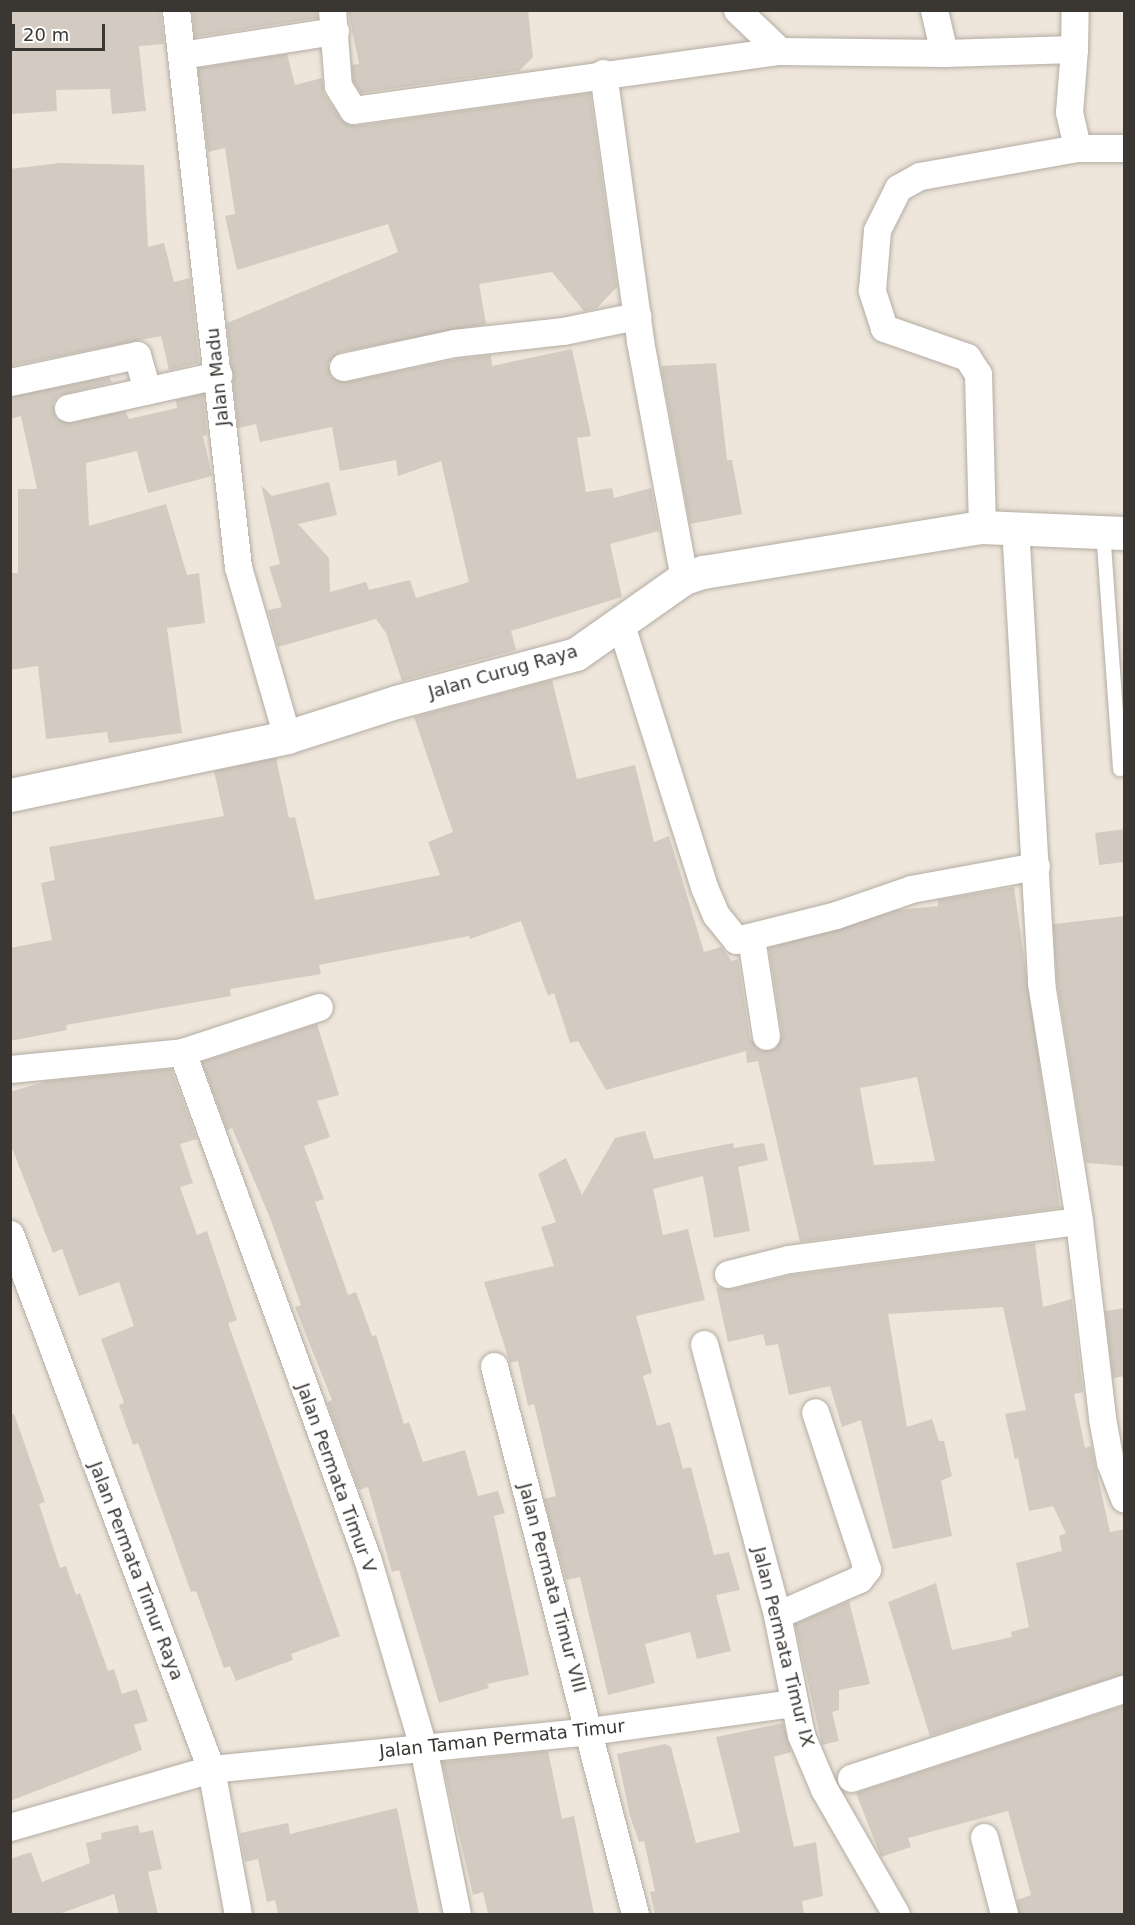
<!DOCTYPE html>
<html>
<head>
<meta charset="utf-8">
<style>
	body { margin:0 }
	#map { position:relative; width:1135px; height:1925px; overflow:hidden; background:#eee5db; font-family:"DejaVu Sans",sans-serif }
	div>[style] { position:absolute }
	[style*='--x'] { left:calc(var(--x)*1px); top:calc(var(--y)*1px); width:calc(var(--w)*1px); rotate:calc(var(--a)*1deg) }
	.building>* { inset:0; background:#d3cbc1 }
	.roads { filter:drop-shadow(0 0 2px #b4aca2) drop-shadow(0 0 2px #b4aca2) }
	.service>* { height:14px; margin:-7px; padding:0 7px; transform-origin:7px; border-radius:7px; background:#fff }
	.minor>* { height:27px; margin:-13.5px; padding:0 13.5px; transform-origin:13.5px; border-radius:13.5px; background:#fff }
	.tertiary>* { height:33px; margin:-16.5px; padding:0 16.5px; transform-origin:16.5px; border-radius:16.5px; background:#fff }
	span { translate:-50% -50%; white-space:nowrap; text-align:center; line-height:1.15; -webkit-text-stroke:5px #fff; paint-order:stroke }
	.street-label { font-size:18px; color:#3a3733 }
	.frame { position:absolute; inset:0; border:12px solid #3a3733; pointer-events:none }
	.scale { position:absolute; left:12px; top:24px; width:93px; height:27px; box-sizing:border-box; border:3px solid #3a3733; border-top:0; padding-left:8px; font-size:18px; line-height:21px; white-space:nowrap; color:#3a3733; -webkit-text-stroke:4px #fff; paint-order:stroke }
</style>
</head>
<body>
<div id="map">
	<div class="building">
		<i style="clip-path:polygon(10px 10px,160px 10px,164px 44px,139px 46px,146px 111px,112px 114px,110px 89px,56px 90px,57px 111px,10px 114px)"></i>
		<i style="clip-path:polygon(192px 10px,316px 10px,317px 18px,195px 37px)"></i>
		<i style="clip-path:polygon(348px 10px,528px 10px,533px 57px,519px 71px,361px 93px,353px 81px,352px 65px,359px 64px)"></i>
		<i style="clip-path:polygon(287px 54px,295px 85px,322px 78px,324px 94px,340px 118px,355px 126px,590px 93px,617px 287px,597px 308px,584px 311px,552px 272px,479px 284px,486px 324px,340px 352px,328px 363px,331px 377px,346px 382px,457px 359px,491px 355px,492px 366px,572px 349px,591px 436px,577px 438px,586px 492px,612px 488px,614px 498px,651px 488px,659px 531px,610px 544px,622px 597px,511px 631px,516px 650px,402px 681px,386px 633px,376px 619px,278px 647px,268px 610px,282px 607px,269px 567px,280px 564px,261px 485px,272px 496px,329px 482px,337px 515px,298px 524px,329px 558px,330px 592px,366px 582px,369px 590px,410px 580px,416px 598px,469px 582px,441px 461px,398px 476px,396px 460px,340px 471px,332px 427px,260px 442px,256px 424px,238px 428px,227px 323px,398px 252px,388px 224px,237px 270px,225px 216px,235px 214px,225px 148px,208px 152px,198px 68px)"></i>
		<i style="clip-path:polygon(59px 163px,144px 165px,148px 247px,164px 243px,174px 282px,190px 278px,199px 363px,169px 370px,161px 336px,10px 366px,10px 169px)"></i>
		<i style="clip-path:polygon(716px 363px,727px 460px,732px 460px,742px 514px,690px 524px,661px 366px)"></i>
		<i style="clip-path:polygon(109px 377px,112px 382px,58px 396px,53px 404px,56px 418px,71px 423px,125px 411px,129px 419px,177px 408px,176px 400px,203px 394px,207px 435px,203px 436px,212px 476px,148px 493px,137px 451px,86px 463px,89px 526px,166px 504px,187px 575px,199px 573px,205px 623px,167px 628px,182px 733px,109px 743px,107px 732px,46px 739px,38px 666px,10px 670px,10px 573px,18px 573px,18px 489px,37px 489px,21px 416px,10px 419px,10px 397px)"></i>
		<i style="clip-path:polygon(evenodd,552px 680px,577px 779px,635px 765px,654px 842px,669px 836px,704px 952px,721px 947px,732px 961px,738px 959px,750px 1038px,760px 1050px,775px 1049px,782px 1034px,769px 948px,898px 910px,938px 906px,938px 900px,1014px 887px,1060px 1208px,800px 1242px,758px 1061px,747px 1063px,746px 1051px,606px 1090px,578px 1041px,570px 1043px,554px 993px,548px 996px,521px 921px,470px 939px,469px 936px,319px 965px,321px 974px,230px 989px,231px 996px,66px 1025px,67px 1030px,10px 1041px,10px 948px,52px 940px,41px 883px,55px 880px,49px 847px,224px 816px,214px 771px,276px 758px,289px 818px,295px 817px,315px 900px,440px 875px,428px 842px,453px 832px,414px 717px,552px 680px,917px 1077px,935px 1161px,874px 1165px,860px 1088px,917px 1077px)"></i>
		<i style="clip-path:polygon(1125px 829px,1125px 862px,1099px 865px,1095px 833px)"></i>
		<i style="clip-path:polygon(1125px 916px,1125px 1166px,1086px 1163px,1057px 981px,1053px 924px)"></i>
		<i style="clip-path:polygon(317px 1024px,339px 1095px,317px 1101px,330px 1137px,304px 1146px,324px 1199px,315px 1202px,348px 1295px,356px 1292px,372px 1336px,376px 1335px,404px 1424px,409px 1422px,423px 1462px,465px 1450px,478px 1496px,498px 1491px,505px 1513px,494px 1516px,529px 1675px,487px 1684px,489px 1688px,439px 1703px,399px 1570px,392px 1572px,368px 1487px,359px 1490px,327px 1402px,332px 1400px,295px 1307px,301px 1305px,270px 1218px,232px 1128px,227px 1130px,202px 1062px)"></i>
		<i style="clip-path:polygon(171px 1069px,197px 1139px,180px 1144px,193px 1183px,180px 1187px,197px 1235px,207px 1231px,237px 1320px,228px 1323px,340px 1636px,291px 1654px,293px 1660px,236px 1681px,230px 1666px,224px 1668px,196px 1591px,191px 1592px,138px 1443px,133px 1445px,119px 1405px,124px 1403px,101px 1339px,134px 1326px,119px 1282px,79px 1296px,62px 1249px,53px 1253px,10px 1143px,10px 1092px,47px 1081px)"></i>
		<i style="clip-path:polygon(645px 1131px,654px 1159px,733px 1143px,734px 1148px,764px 1143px,768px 1160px,738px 1167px,750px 1231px,714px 1238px,703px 1176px,653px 1189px,663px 1235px,688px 1229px,705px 1300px,636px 1316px,652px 1373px,643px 1376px,657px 1426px,670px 1422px,683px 1469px,691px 1467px,714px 1555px,729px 1552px,740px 1590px,716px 1595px,731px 1651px,697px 1659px,690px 1632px,645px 1644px,655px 1683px,608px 1695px,580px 1577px,566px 1580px,544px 1499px,556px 1496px,534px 1404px,528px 1406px,518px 1361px,510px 1363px,484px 1282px,554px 1266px,541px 1227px,556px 1222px,538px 1174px,566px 1158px,582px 1195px,615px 1138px)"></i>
		<i style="clip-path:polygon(1035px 1243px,1043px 1307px,1072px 1299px,1083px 1392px,1074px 1394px,1085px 1448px,1091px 1446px,1110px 1532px,1125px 1529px,1125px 1674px,930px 1736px,888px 1602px,936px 1583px,952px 1650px,1012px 1637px,1011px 1632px,1029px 1627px,1016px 1563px,1062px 1551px,1059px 1536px,1066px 1533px,1053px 1506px,1029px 1511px,1018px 1458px,1015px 1459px,1005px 1414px,1026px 1410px,1003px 1307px,888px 1314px,907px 1427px,932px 1419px,939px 1441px,944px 1441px,952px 1476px,941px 1481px,952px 1536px,893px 1549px,861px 1420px,842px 1427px,830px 1386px,789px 1395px,778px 1344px,766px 1346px,763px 1334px,728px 1342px,716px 1287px,732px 1289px,792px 1275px)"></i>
		<i style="clip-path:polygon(1125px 1308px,1125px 1376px,1113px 1378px,1105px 1311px)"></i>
		<i style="clip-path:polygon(10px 1414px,14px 1414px,45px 1502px,39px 1504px,60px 1568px,66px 1566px,76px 1595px,80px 1593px,108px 1671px,114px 1669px,122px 1694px,137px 1689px,148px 1721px,134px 1725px,142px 1750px,10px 1801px)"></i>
		<i style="clip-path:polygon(849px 1601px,870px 1684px,839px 1690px,839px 1710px,832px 1712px,839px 1741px,822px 1745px,795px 1624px)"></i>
		<i style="clip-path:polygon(1125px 1705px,1125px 1914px,1019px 1914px,1017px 1900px,1031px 1895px,1008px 1811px,908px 1838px,911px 1847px,881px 1857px,856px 1793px)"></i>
		<i style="clip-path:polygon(783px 1723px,791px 1752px,774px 1757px,794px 1847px,816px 1842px,823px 1896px,802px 1901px,804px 1914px,655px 1914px,650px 1892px,655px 1891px,644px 1841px,639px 1842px,630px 1816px,617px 1754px,665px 1744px,671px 1747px,696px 1843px,740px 1832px,716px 1737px)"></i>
		<i style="clip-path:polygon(548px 1751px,562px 1819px,574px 1816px,594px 1914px,488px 1914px,483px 1892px,473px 1895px,442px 1762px)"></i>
		<i style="clip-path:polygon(397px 1808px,419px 1914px,278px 1914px,275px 1900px,267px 1902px,258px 1859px,245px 1862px,240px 1833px,288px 1823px,290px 1834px)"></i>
		<i style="clip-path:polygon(138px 1825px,140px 1833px,153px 1830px,162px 1869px,148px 1872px,158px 1914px,119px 1914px,114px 1894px,59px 1914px,10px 1914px,10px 1859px,31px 1852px,42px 1882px,90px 1863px,86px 1843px,102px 1839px,101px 1833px)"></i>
	</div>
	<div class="roads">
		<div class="service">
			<i style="--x:1103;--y:531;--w:239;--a:85.9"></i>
		</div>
		<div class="minor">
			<i style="--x:176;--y:10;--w:560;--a:83.65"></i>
			<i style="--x:238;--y:567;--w:177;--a:73.9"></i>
			<i style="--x:332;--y:10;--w:76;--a:85.5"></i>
			<i style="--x:338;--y:86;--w:28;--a:58"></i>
			<i style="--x:353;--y:110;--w:431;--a:-7.9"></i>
			<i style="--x:737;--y:10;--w:59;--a:43.6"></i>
			<i style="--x:780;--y:51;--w:164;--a:0.7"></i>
			<i style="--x:944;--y:53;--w:130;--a:-1.8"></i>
			<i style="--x:1074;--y:49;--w:63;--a:94.5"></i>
			<i style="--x:1069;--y:112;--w:37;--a:77"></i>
			<i style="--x:1077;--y:148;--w:47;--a:0"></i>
			<i style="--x:934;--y:10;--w:44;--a:76.9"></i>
			<i style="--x:1074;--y:49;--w:39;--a:-89"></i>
			<i style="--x:181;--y:55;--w:156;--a:-8.9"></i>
			<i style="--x:603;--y:73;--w:271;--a:82.1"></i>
			<i style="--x:640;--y:341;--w:241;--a:79.5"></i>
			<i style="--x:343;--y:367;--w:114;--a:-12.2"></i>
			<i style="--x:454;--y:343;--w:110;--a:-6.3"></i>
			<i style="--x:563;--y:331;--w:76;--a:-11.5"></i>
			<i style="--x:10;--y:382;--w:130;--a:-12"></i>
			<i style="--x:137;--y:355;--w:37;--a:74"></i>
			<i style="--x:68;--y:408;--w:154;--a:-12.4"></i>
			<i style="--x:1015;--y:526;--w:458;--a:86.7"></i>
			<i style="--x:1041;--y:983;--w:241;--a:80.9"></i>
			<i style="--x:1079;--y:1221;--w:198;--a:83.3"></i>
			<i style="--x:1102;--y:1418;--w:45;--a:79.7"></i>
			<i style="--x:1110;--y:1462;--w:39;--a:69"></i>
			<i style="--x:982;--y:527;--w:153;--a:-91.5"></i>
			<i style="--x:978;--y:374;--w:20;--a:-123"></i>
			<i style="--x:967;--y:357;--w:88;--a:-160.7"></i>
			<i style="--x:884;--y:328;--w:40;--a:-108"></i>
			<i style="--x:872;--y:290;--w:60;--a:-85.2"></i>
			<i style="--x:877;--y:230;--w:47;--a:-63.4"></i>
			<i style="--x:898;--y:188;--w:25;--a:-29"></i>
			<i style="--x:920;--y:176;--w:159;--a:-10.1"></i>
			<i style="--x:621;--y:625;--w:275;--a:72.4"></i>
			<i style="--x:704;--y:887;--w:30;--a:67"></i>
			<i style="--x:716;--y:915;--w:32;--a:51"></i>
			<i style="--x:736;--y:940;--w:103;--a:-14"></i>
			<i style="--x:836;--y:915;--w:79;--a:-19.1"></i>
			<i style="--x:911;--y:889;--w:127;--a:-10.4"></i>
			<i style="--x:751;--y:938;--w:99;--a:81.3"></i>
			<i style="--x:182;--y:1052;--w:542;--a:69.93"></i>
			<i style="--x:368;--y:1561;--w:194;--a:73.5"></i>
			<i style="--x:423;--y:1747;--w:170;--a:78.5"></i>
			<i style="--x:10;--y:1069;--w:173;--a:-5.6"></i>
			<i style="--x:182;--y:1052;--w:144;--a:-18.2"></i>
			<i style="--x:10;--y:1234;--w:572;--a:69.41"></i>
			<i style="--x:211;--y:1769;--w:147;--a:79.5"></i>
			<i style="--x:728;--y:1274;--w:63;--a:-13.8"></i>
			<i style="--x:789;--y:1259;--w:292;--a:-7.5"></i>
			<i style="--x:704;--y:1344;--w:281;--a:74.9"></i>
			<i style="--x:777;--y:1615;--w:122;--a:78.7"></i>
			<i style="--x:801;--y:1735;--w:59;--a:66.9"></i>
			<i style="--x:824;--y:1789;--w:144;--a:60.1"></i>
			<i style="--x:494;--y:1366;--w:566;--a:75.57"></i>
			<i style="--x:777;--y:1615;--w:90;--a:-23.7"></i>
			<i style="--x:859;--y:1579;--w:13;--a:-51"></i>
			<i style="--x:867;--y:1569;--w:165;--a:-108.3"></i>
			<i style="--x:851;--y:1778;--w:287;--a:-18.1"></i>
			<i style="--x:10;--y:1827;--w:209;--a:-16.1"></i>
			<i style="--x:211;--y:1769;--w:380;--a:-5.7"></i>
			<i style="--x:589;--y:1731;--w:206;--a:-7.8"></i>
			<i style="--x:984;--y:1837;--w:80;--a:75.4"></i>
		</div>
		<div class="tertiary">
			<i style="--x:10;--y:795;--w:283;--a:-11.8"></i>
			<i style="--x:287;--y:737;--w:114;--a:-17.8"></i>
			<i style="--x:396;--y:702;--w:186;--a:-14.9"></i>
			<i style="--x:576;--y:654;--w:132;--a:-35.1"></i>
			<i style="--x:684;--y:578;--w:20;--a:-18"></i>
			<i style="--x:703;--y:572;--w:283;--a:-9.2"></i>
			<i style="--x:982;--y:527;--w:142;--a:2.4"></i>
		</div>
	</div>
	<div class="street-label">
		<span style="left:218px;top:377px;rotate:-96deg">Jalan Madu</span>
		<span style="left:503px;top:672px;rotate:-16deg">Jalan Curug Raya</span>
		<span style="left:336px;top:1478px;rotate:70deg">Jalan Permata Timur V</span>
		<span style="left:136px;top:1571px;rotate:69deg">Jalan Permata Timur Raya</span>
		<span style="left:552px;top:1588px;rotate:75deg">Jalan Permata Timur VIII</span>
		<span style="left:783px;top:1647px;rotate:76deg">Jalan Permata Timur IX</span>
		<span style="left:502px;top:1739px;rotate:-6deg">Jalan Taman Permata Timur</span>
	</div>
	<div class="frame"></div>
	<div class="scale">20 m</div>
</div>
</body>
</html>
